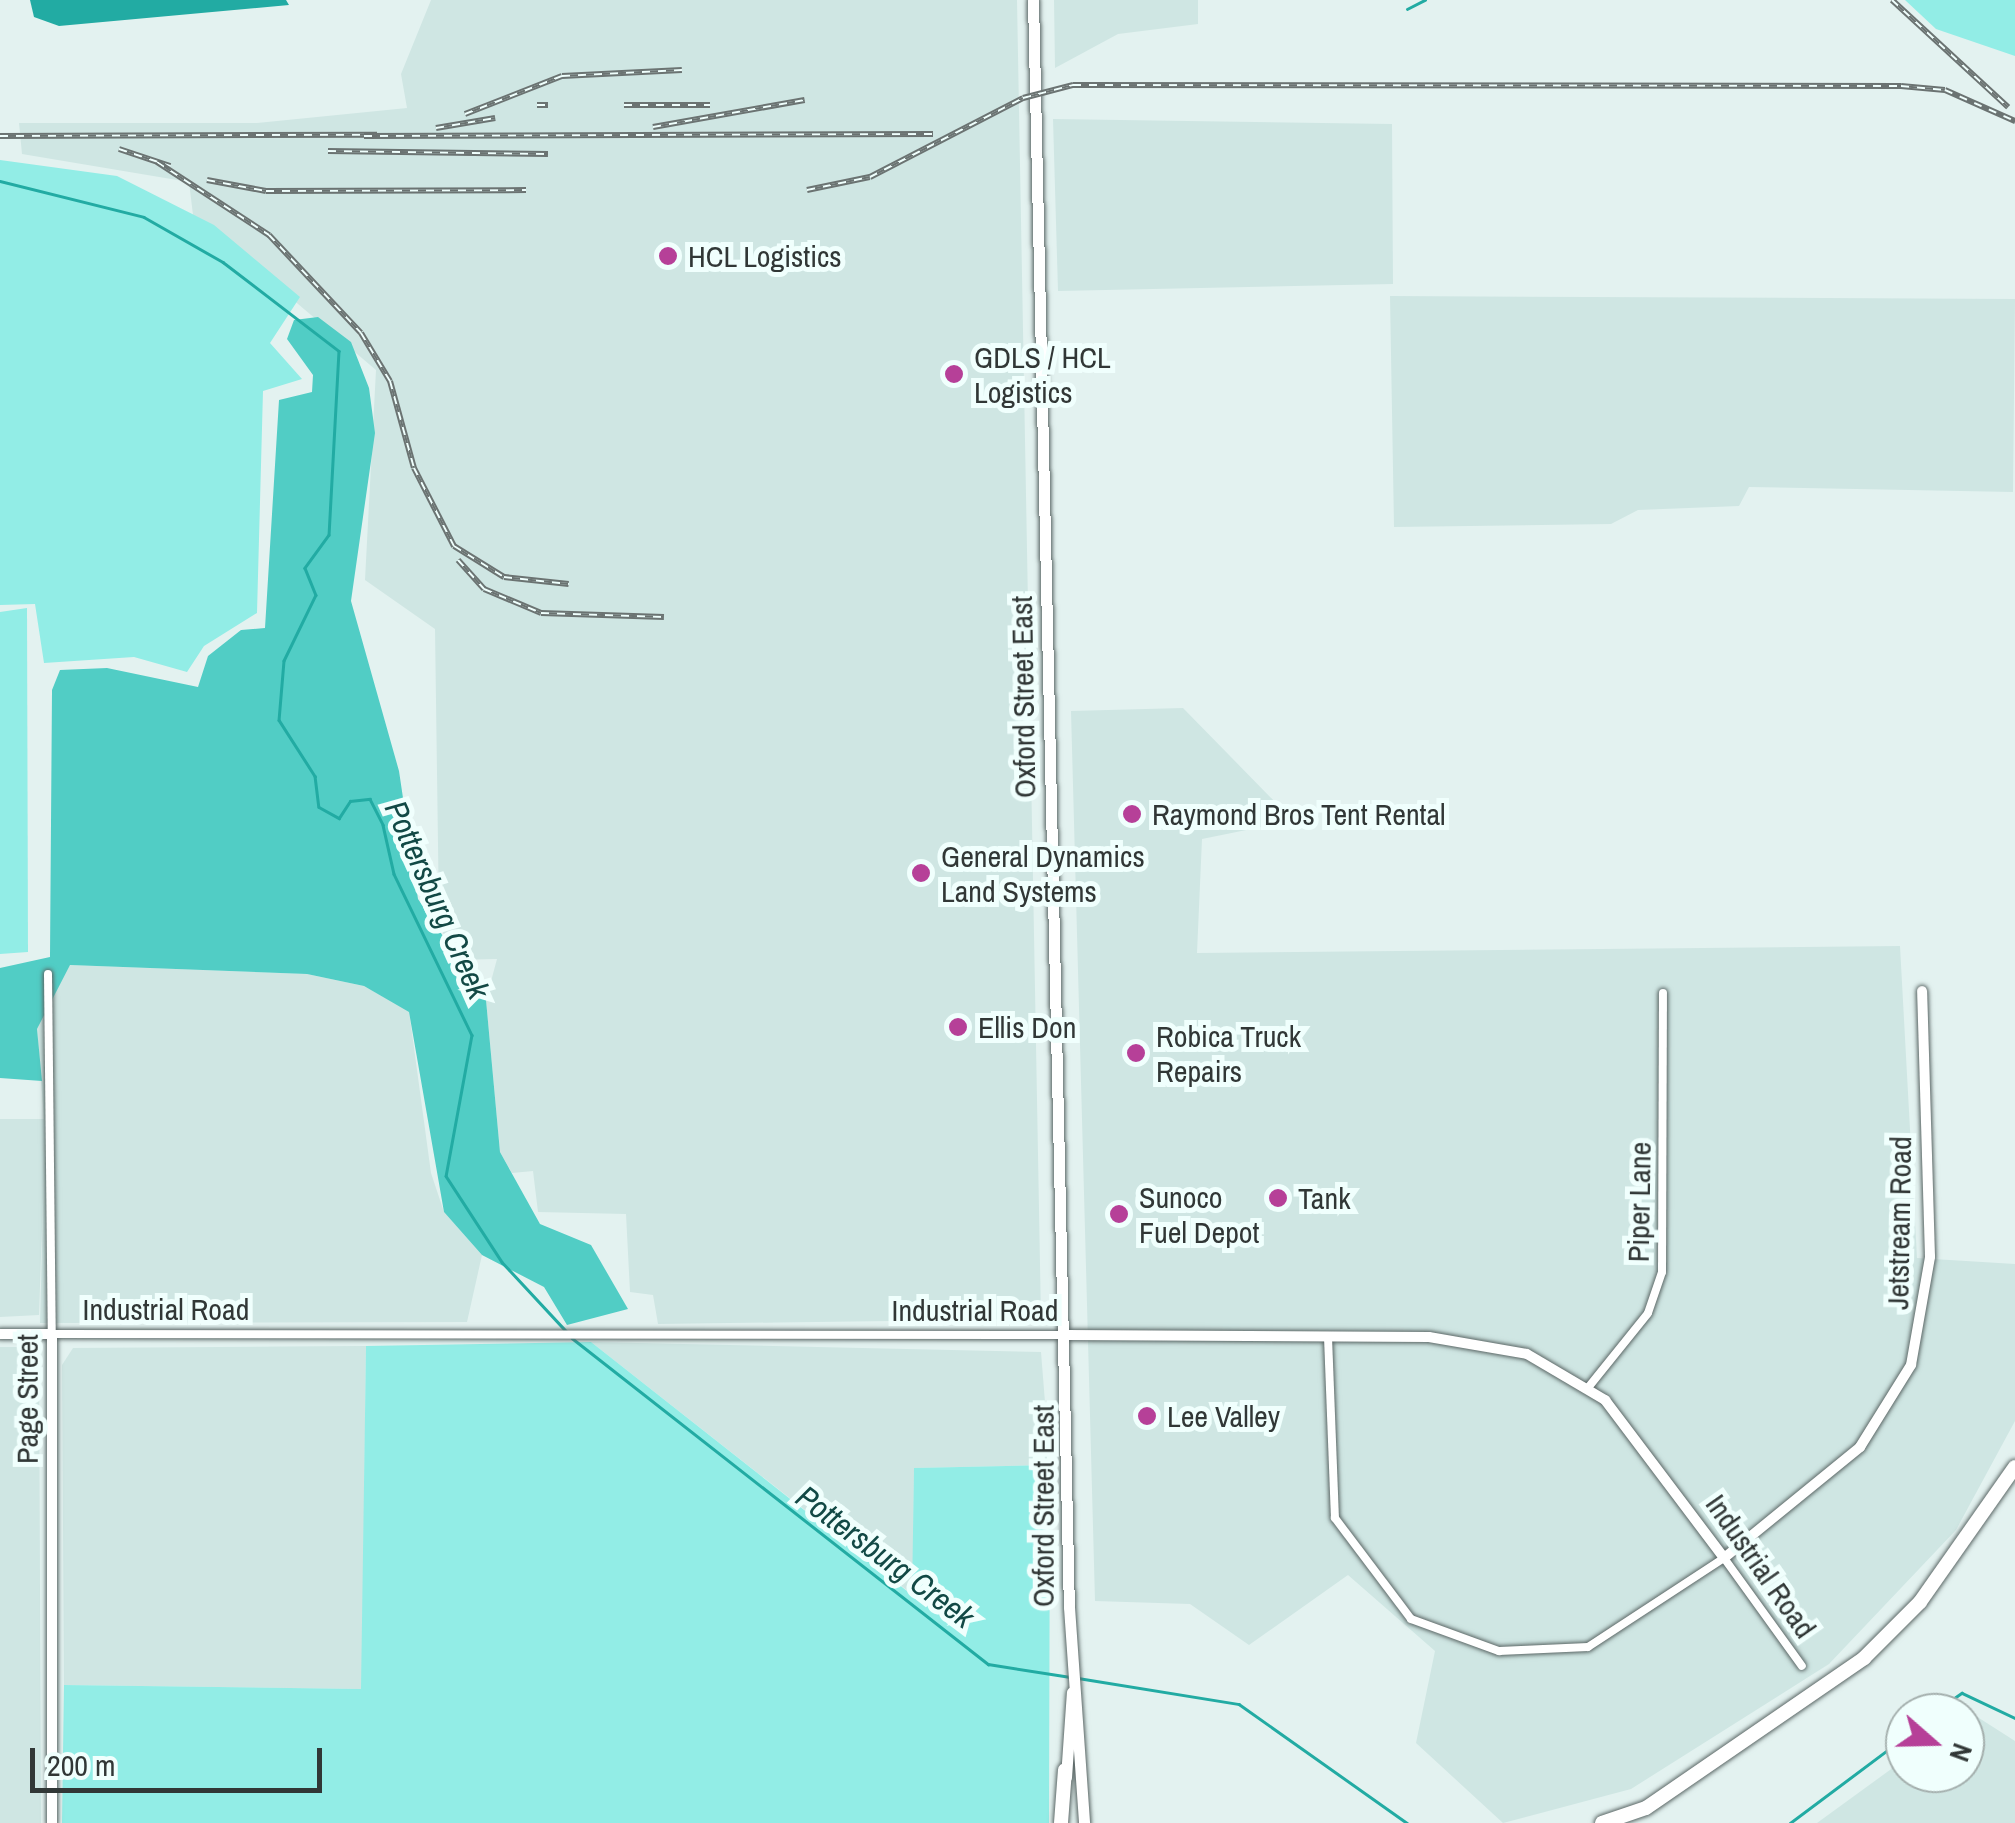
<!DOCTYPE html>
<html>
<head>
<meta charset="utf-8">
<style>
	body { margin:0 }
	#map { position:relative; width:2015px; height:1823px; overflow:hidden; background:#e3f2f0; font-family:"Archivo Narrow",sans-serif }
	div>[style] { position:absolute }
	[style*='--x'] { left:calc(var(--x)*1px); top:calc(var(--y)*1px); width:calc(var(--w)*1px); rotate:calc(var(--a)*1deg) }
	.built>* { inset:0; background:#cfe6e3 }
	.green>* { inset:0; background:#92ede6 }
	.forest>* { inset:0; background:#51cdc5 }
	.water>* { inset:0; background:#22aba3 }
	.stream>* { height:2.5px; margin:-1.25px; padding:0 1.25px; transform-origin:1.25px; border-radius:1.25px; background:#22aba3 }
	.roads { filter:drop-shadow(0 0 2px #5b6766) drop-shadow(0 0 2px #5b6766) }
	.minor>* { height:8px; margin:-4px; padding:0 4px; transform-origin:4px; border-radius:4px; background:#fff }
	.tertiary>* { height:10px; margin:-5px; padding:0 5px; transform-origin:5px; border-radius:5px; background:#fff }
	.secondary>* { height:11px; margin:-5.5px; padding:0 5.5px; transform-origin:5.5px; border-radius:5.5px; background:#fff }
	.trunk>* { height:14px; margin:-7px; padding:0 7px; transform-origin:7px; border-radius:7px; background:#fff }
	.rail>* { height:6px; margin-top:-3px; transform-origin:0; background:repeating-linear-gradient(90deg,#f0fffd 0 8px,#6b7372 0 16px); box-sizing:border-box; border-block:2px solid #6b7372 }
	.dots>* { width:28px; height:28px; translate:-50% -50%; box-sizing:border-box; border:5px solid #f0fffd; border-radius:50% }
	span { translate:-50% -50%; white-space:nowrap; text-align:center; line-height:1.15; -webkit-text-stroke:10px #f0fffd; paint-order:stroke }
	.poi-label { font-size:30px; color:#313736 }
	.left { translate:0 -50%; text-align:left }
	.street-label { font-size:30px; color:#313736 }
	.water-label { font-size:32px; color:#124945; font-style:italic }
	.north { position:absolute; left:1885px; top:1693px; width:100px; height:100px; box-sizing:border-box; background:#f0fffd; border:2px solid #a4afad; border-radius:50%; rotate:110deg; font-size:28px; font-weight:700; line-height:40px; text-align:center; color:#313736 }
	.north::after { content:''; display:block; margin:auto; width:35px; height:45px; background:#b64098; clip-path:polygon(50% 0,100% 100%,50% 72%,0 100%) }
	.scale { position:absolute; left:30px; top:1748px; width:292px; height:45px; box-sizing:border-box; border:5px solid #313736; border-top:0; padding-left:12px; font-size:30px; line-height:35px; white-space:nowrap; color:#313736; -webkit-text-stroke:8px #f0fffd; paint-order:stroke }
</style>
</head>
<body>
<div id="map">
	<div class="built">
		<i style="clip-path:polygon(431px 0,1017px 0,1041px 1319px,658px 1324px,653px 1295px,630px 1292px,626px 1214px,538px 1212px,533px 1171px,512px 1173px,500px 1152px,486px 1000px,497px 959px,450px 960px,439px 916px,435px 629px,365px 580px,376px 370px,193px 215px,189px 182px,22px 154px,19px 123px,257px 123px,407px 108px,401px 74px)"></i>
		<i style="clip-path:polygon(1054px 0,1198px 0,1198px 24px,1118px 34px,1055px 68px)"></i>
		<i style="clip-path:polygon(1053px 119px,1392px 124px,1393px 284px,1058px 291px)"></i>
		<i style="clip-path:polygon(1390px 296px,2015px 299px,2013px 492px,1749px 487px,1739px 506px,1638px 510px,1611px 524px,1394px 527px)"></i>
		<i style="clip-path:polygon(1183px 708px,1276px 803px,1266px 826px,1202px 839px,1197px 953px,1900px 946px,1917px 1258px,2015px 1264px,2015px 1421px,1956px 1530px,1829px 1664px,1631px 1789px,1503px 1823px,1416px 1743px,1435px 1651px,1348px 1575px,1249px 1645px,1190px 1604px,1095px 1601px,1071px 711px)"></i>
		<i style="clip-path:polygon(69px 965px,307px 974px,364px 986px,409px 1011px,431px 1173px,444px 1212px,482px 1255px,467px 1322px,40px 1323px,44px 1169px,39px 1315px,0 1317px,0 1119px,44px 1119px,37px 1029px)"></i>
		<i style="clip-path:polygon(591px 1342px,1041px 1352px,1050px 1465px,914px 1468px,913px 1595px)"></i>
		<i style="clip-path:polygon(366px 1346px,362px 1689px,64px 1685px,62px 1365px,73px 1348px)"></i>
		<i style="clip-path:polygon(0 1347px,24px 1347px,39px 1359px,41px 1823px,0 1823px)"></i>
		<i style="clip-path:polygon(1968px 1711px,2015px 1741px,2015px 1823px,1817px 1823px,1905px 1759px,1905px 1773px,1965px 1773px)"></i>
	</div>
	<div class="green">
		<i style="clip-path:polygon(1905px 0,2015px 0,2015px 56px,1936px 29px)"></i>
		<i style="clip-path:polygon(0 160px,117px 176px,214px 225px,300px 297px,270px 343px,302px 379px,263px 391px,257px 613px,204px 646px,187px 672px,134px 657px,44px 663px,35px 604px,0 605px)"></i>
		<i style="clip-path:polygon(27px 608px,28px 952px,0 954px,0 612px)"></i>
		<i style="clip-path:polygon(591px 1342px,912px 1595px,914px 1468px,1050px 1465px,1049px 1823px,62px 1823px,64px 1685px,361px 1689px,366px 1346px)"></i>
	</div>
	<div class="forest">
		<i style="clip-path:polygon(318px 317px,351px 342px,369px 388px,375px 433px,351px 601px,399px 771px,418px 899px,486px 1000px,500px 1152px,540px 1224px,591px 1245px,628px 1309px,567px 1325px,544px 1287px,482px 1255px,444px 1212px,409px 1012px,364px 986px,307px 974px,70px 965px,37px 1029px,42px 1081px,0 1078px,0 968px,50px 957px,52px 690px,60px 670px,107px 668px,198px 687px,208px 656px,241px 630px,265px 628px,279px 400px,312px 392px,313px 375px,287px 339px,294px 320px)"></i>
	</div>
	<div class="water">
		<i style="clip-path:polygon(30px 0,286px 0,289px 5px,59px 26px,34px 17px)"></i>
	</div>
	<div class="stream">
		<i style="--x:1407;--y:9;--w:20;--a:-27"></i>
		<i style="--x:0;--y:181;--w:148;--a:14"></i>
		<i style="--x:144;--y:217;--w:91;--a:29.7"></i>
		<i style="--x:223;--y:262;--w:146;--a:37.5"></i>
		<i style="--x:339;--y:351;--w:184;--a:93.1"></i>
		<i style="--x:329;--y:535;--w:41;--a:126"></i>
		<i style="--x:305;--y:568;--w:29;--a:68"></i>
		<i style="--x:316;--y:595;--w:73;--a:115.9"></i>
		<i style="--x:284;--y:661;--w:59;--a:94.8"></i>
		<i style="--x:279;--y:720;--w:67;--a:57.3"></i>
		<i style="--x:315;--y:776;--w:31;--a:83"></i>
		<i style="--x:319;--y:807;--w:23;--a:29"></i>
		<i style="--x:339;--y:818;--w:20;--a:-57"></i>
		<i style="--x:350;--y:801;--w:20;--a:-6"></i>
		<i style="--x:370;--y:799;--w:29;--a:63"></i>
		<i style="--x:383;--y:825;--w:50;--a:77.3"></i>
		<i style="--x:394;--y:874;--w:179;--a:64.2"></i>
		<i style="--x:472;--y:1035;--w:143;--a:100.4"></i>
		<i style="--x:446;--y:1176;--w:103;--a:56.9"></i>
		<i style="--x:502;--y:1262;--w:96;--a:47.1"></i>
		<i style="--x:572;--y:1338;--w:529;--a:38.08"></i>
		<i style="--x:988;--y:1664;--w:83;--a:9"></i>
		<i style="--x:1078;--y:1678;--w:163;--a:9.2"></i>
		<i style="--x:1239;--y:1704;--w:206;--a:35.3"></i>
		<i style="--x:1933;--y:1713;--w:35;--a:-35"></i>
		<i style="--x:1962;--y:1693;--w:59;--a:25.3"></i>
		<i style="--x:1790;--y:1823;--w:144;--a:-36.8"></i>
	</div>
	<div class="roads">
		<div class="minor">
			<i style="--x:48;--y:974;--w:360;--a:89.4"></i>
			<i style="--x:52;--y:1334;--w:1015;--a:0.06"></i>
			<i style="--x:1328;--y:1337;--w:181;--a:87.8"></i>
			<i style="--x:1335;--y:1518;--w:126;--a:53"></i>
			<i style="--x:1411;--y:1619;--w:94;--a:20"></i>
			<i style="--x:1499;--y:1651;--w:89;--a:-2.6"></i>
			<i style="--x:1588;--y:1647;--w:163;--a:-33.2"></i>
			<i style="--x:1724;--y:1558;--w:133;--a:54.2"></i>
			<i style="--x:1587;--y:1389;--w:97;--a:-51.2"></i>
			<i style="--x:1648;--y:1313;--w:43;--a:-71.1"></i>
			<i style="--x:1662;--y:1272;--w:279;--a:-89.8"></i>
		</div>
		<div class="tertiary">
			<i style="--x:0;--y:1334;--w:52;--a:0"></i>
			<i style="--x:52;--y:1334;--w:489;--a:90"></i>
			<i style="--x:1067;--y:1335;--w:362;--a:0.3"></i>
			<i style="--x:1429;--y:1337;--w:99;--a:9.8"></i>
			<i style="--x:1527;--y:1354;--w:91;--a:30.5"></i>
			<i style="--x:1605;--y:1400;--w:198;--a:53"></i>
			<i style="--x:1724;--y:1558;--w:176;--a:-39.2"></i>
			<i style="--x:1860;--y:1447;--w:97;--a:-58.1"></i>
			<i style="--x:1911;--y:1365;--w:110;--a:-80"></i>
			<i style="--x:1930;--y:1257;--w:266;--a:-91.7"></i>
		</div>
		<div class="secondary">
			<i style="--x:1033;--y:0;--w:1607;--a:88.72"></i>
			<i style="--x:1069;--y:1607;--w:217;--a:86"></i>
			<i style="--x:1066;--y:1777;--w:85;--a:-86"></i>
		</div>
		<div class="trunk">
			<i style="--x:1061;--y:1823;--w:53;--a:-85.7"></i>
			<i style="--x:1602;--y:1823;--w:46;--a:-18.8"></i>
			<i style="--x:1646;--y:1808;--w:265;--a:-34.5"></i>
			<i style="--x:1864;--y:1658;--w:79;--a:-45"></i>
			<i style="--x:1920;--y:1602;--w:165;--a:-54.9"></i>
		</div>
	</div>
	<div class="rail">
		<i style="--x:1892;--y:0;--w:158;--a:42.7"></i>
		<i style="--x:537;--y:105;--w:11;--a:0"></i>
		<i style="--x:624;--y:105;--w:86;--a:0"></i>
		<i style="--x:465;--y:114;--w:104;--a:-21.4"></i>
		<i style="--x:562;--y:76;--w:120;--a:-2.9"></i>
		<i style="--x:653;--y:127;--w:154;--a:-10.1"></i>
		<i style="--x:436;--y:128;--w:60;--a:-9.6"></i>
		<i style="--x:0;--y:136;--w:377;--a:-0.2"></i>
		<i style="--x:364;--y:136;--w:569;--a:-0.2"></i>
		<i style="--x:119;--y:149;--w:54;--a:18.4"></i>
		<i style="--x:328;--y:151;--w:220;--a:0.8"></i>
		<i style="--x:157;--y:162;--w:134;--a:33.1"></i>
		<i style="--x:269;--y:235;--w:134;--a:46.8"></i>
		<i style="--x:361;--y:333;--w:56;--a:58.9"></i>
		<i style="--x:390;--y:381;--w:90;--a:74.6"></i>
		<i style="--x:414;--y:468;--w:88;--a:62.9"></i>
		<i style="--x:454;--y:546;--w:59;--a:31.8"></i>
		<i style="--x:504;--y:577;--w:65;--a:6.1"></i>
		<i style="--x:207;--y:180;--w:60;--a:10.6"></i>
		<i style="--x:266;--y:191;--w:260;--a:-0.2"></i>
		<i style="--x:807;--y:190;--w:64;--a:-11.7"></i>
		<i style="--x:870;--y:177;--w:172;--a:-27.3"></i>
		<i style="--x:1023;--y:98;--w:52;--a:-14.6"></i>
		<i style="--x:1073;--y:85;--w:828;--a:0.07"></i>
		<i style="--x:1901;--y:86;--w:44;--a:5.2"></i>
		<i style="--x:1945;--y:90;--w:77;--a:23.9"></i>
		<i style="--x:458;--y:560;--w:39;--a:48"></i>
		<i style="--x:484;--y:589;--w:62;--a:22.8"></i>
		<i style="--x:541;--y:613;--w:123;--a:1.9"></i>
	</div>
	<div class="dots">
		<i style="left:668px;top:256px;background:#b64098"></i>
		<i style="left:954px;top:374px;background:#b64098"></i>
		<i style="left:1132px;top:814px;background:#b64098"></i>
		<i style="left:921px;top:873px;background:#b64098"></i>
		<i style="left:958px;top:1027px;background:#b64098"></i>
		<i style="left:1136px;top:1053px;background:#b64098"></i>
		<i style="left:1278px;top:1198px;background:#b64098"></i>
		<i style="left:1119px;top:1214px;background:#b64098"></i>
		<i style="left:1147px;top:1416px;background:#b64098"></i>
	</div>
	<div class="poi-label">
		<span class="left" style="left:688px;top:256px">HCL Logistics</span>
		<span class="left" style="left:974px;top:374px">GDLS / HCL<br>Logistics</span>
		<span class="left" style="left:1152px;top:814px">Raymond Bros Tent Rental</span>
		<span class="left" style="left:941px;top:873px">General Dynamics<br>Land Systems</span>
		<span class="left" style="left:978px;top:1027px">Ellis Don</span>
		<span class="left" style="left:1156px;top:1053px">Robica Truck<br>Repairs</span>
		<span class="left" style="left:1139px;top:1214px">Sunoco<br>Fuel Depot</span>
		<span class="left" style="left:1298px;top:1198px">Tank</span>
		<span class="left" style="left:1167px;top:1416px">Lee Valley</span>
	</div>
	<div class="street-label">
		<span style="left:1023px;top:697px;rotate:-91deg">Oxford Street East</span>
		<span style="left:1639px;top:1202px;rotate:-89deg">Piper Lane</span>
		<span style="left:1899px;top:1223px;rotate:-89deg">Jetstream Road</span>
		<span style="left:166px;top:1309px">Industrial Road</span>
		<span style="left:975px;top:1310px">Industrial Road</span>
		<span style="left:27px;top:1399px;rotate:-90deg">Page Street</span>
		<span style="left:1043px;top:1506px;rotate:-90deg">Oxford Street East</span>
		<span style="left:1761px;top:1566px;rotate:55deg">Industrial Road</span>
	</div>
	<div class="water-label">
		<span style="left:437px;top:900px;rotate:66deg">Pottersburg Creek</span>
		<span style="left:885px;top:1557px;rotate:37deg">Pottersburg Creek</span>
	</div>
	<div class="north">N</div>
	<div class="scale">200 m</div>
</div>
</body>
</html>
